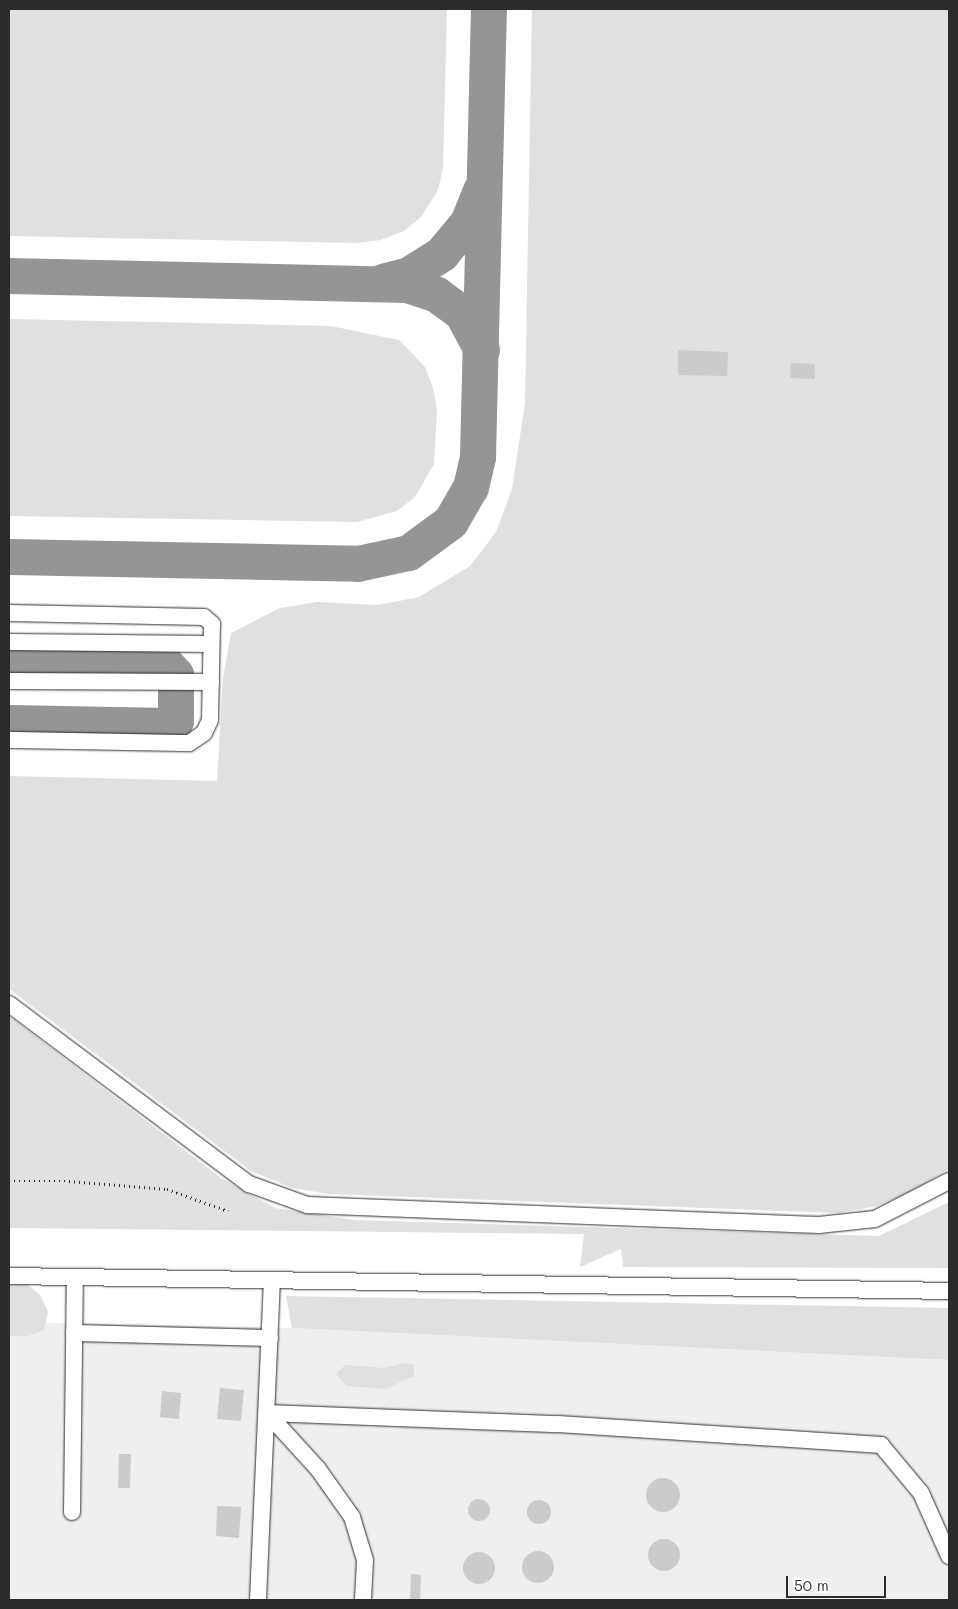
<!DOCTYPE html>
<html>
<head>
<meta charset="utf-8">
<style>
	body { margin:0 }
	#map { position:relative; width:958px; height:1609px; overflow:hidden; background:#fff; font-family:Mali,sans-serif }
	div>[style] { position:absolute }
	[style*='--x'] { left:calc(var(--x)*1px); top:calc(var(--y)*1px); width:calc(var(--w)*1px); rotate:calc(var(--a)*1deg) }
	.built>* { inset:0; background:#efefef }
	.green>* { inset:0; background:#e0e0e0 }
	.taxiway>* { height:36px; margin:-18px; padding:0 18px; transform-origin:18px; border-radius:18px; background:#959595 }
	.building>* { inset:0; background:#cbcbcb }
	.round { border-radius:50% }
	.path>* { height:2.5px; margin-top:-1.25px; transform-origin:0; background:repeating-linear-gradient(90deg,#2b2b2b 0 1px,transparent 0 5px) }
	.roads { filter:drop-shadow(0 0 1px #2b2b2b) drop-shadow(0 0 1px #2b2b2b) }
	.minor>* { height:16px; margin:-8px; padding:0 8px; transform-origin:8px; border-radius:8px; background:#fff }
	span { translate:-50% -50%; white-space:nowrap; text-align:center; line-height:1.15; -webkit-text-stroke:4px #fff; paint-order:stroke }
	.frame { position:absolute; inset:0; border:10px solid #2b2b2b; pointer-events:none }
	.scale { position:absolute; left:786px; top:1576px; width:100px; height:22px; box-sizing:border-box; border:2px solid #2b2b2b; border-top:0; padding-left:6px; font-size:15px; line-height:18px; white-space:nowrap; color:#2b2b2b; -webkit-text-stroke:4px #fff; paint-order:stroke }
</style>
</head>
<body>
<div id="map">
	<div class="built">
		<i style="clip-path:polygon(9px 1322px,292px 1328px,949px 1360px,949px 1600px,9px 1600px)"></i>
	</div>
	<div class="green">
		<i style="clip-path:polygon(9px 9px,447px 9px,443px 168px,438px 190px,421px 217px,404px 231px,381px 240px,357px 243px,9px 236px)"></i>
		<i style="clip-path:polygon(532px 9px,949px 9px,949px 1169px,911px 1192px,877px 1206px,839px 1213px,329px 1194px,292px 1188px,251px 1171px,9px 989px,9px 776px,217px 781px,223px 678px,231px 633px,280px 608px,317px 602px,378px 605px,419px 597px,470px 566px,496px 532px,512px 489px,525px 403px)"></i>
		<i style="clip-path:polygon(9px 319px,331px 326px,399px 340px,425px 367px,433px 388px,437px 410px,434px 464px,415px 497px,397px 511px,357px 522px,9px 516px)"></i>
		<i style="clip-path:polygon(9px 1016px,221px 1178px,275px 1208px,355px 1220px,879px 1236px,949px 1202px,949px 1268px,623px 1267px,621px 1249px,580px 1267px,584px 1234px,9px 1228px)"></i>
		<i style="clip-path:polygon(9px 1283px,26px 1283px,41px 1296px,48px 1312px,44px 1330px,28px 1336px,9px 1336px)"></i>
		<i style="clip-path:polygon(286px 1296px,949px 1308px,949px 1360px,292px 1328px)"></i>
		<i style="clip-path:polygon(404px 1363px,414px 1365px,414px 1376px,385px 1389px,347px 1386px,336px 1374px,345px 1365px,384px 1368px)"></i>
	</div>
	<div class="taxiway">
		<i style="--x:9;--y:276;--w:398;--a:1.3"></i>
		<i style="--x:407;--y:285;--w:32;--a:18"></i>
		<i style="--x:437;--y:295;--w:31;--a:36"></i>
		<i style="--x:462;--y:313;--w:42;--a:61.6"></i>
		<i style="--x:383;--y:282;--w:27;--a:-15"></i>
		<i style="--x:409;--y:275;--w:39;--a:-32"></i>
		<i style="--x:442;--y:254;--w:40;--a:-50"></i>
		<i style="--x:468;--y:223;--w:35;--a:-68"></i>
		<i style="--x:9;--y:557;--w:349;--a:1.1"></i>
		<i style="--x:358;--y:564;--w:52;--a:-12.2"></i>
		<i style="--x:409;--y:553;--w:52;--a:-36.4"></i>
		<i style="--x:451;--y:522;--w:39;--a:-60"></i>
		<i style="--x:471;--y:488;--w:32;--a:-77"></i>
		<i style="--x:478;--y:457;--w:448;--a:-88.6"></i>
		<i style="--x:9;--y:660;--w:156;--a:1.1"></i>
		<i style="--x:165;--y:663;--w:16;--a:47"></i>
		<i style="--x:176;--y:675;--w:46;--a:90"></i>
		<i style="--x:176;--y:721;--w:9;--a:148"></i>
		<i style="--x:168;--y:726;--w:159;--a:-178.9"></i>
	</div>
	<div class="building">
		<i style="clip-path:polygon(678px 350px,728px 352px,727px 376px,678px 375px)"></i>
		<i style="clip-path:polygon(791px 363px,815px 364px,815px 379px,790px 378px)"></i>
		<i style="clip-path:polygon(220px 1388px,244px 1390px,241px 1421px,217px 1419px)"></i>
		<i style="clip-path:polygon(162px 1391px,181px 1393px,179px 1419px,160px 1417px)"></i>
		<i style="clip-path:polygon(119px 1454px,131px 1454px,130px 1488px,118px 1488px)"></i>
		<i class="round" style="left:646px;top:1478px;width:34px;height:34px"></i>
		<i class="round" style="left:468px;top:1499px;width:22px;height:22px"></i>
		<i class="round" style="left:527px;top:1500px;width:24px;height:24px"></i>
		<i style="clip-path:polygon(217px 1506px,241px 1507px,239px 1538px,216px 1536px)"></i>
		<i class="round" style="left:648px;top:1539px;width:32px;height:32px"></i>
		<i class="round" style="left:522px;top:1551px;width:32px;height:32px"></i>
		<i class="round" style="left:463px;top:1552px;width:32px;height:32px"></i>
		<i style="clip-path:polygon(411px 1574px,421px 1575px,420px 1600px,410px 1600px)"></i>
	</div>
	<div class="path">
		<i style="--x:9;--y:1181;--w:60;--a:0"></i>
		<i style="--x:69;--y:1181;--w:98;--a:4.7"></i>
		<i style="--x:167;--y:1189;--w:65;--a:19.8"></i>
	</div>
	<div class="roads">
		<div class="minor">
			<i style="--x:9;--y:613;--w:195;--a:1.2"></i>
			<i style="--x:204;--y:617;--w:11;--a:41"></i>
			<i style="--x:212;--y:624;--w:96;--a:91.2"></i>
			<i style="--x:210;--y:720;--w:14;--a:115"></i>
			<i style="--x:204;--y:733;--w:18;--a:146"></i>
			<i style="--x:189;--y:743;--w:180;--a:-179"></i>
			<i style="--x:9;--y:642;--w:202;--a:0.6"></i>
			<i style="--x:9;--y:681;--w:202;--a:0.3"></i>
			<i style="--x:9;--y:1004;--w:300;--a:36.9"></i>
			<i style="--x:249;--y:1184;--w:62;--a:19.9"></i>
			<i style="--x:307;--y:1205;--w:512;--a:2.24"></i>
			<i style="--x:819;--y:1225;--w:56;--a:-6.1"></i>
			<i style="--x:875;--y:1219;--w:83;--a:-27.2"></i>
			<i style="--x:9;--y:1276;--w:940;--a:0.91"></i>
			<i style="--x:74;--y:1333;--w:196;--a:1.5"></i>
			<i style="--x:267;--y:1413;--w:291;--a:2.2"></i>
			<i style="--x:558;--y:1424;--w:324;--a:3.7"></i>
			<i style="--x:881;--y:1445;--w:62;--a:50.2"></i>
			<i style="--x:921;--y:1493;--w:69;--a:66"></i>
			<i style="--x:267;--y:1413;--w:76;--a:47.7"></i>
			<i style="--x:318;--y:1469;--w:59;--a:54.7"></i>
			<i style="--x:352;--y:1517;--w:45;--a:73.2"></i>
			<i style="--x:365;--y:1560;--w:40;--a:92.9"></i>
			<i style="--x:72;--y:1512;--w:235;--a:-89.3"></i>
			<i style="--x:258;--y:1600;--w:319;--a:-87.5"></i>
		</div>
	</div>
	<div class="frame"></div>
	<div class="scale">50 m</div>
</div>
</body>
</html>
